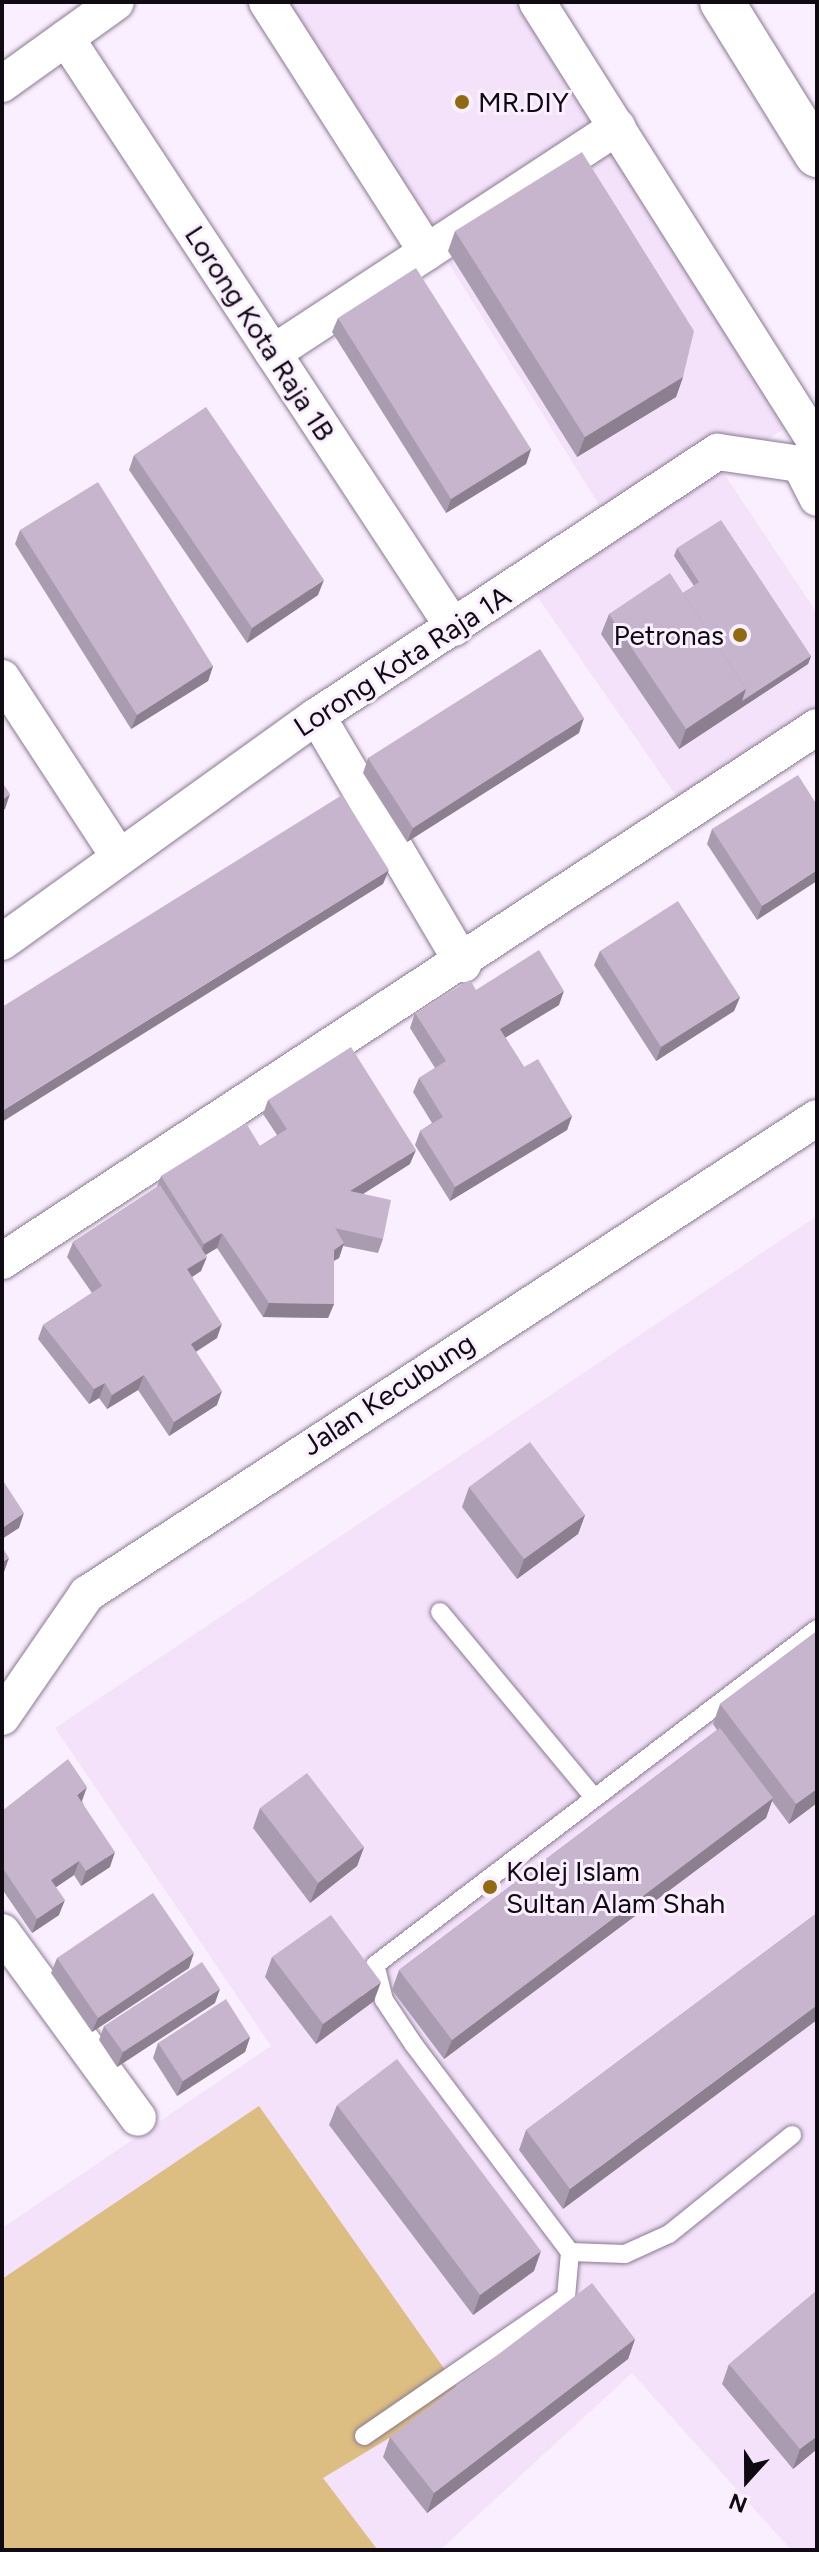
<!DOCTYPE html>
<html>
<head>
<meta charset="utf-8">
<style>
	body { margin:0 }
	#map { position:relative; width:819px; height:2552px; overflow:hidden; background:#faefff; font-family:Figtree,sans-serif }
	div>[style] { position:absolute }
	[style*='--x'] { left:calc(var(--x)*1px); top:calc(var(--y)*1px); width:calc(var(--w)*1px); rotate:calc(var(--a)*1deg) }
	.built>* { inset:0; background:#f4e2fb }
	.green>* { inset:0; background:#dcbd82 }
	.roads { filter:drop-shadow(0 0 2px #8a7a90) drop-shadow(0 0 2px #8a7a90) }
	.service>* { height:18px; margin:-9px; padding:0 9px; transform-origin:9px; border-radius:9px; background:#fff }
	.minor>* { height:36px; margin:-18px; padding:0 18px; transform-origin:18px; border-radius:18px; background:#fff }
	.secondary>* { height:44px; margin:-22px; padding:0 22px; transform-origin:22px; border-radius:22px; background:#fff }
	.wall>* { inset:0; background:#aa9cb0 }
	.shaded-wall>* { inset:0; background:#8b7f90 }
	.building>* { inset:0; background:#c6b5cd }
	.dots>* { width:22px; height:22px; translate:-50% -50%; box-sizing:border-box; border:4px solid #faefff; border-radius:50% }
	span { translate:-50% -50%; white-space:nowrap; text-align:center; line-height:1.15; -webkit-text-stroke:6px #faefff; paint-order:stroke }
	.poi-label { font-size:28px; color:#100a12 }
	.left { translate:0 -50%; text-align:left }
	.right { translate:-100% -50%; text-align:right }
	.street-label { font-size:28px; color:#100a12 }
	.frame { position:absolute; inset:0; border:4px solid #100a12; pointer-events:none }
	.north { position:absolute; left:707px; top:2440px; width:80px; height:80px; -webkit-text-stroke:6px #faefff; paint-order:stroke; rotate:201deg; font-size:22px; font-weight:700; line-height:32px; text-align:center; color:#100a12 }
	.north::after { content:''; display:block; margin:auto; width:28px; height:36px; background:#100a12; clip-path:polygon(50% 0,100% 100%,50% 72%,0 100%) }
</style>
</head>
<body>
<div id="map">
	<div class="built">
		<i style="clip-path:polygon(286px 2px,515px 2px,786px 428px,721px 469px,817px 613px,817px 707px,679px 800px,536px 595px,619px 537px)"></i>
		<i style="clip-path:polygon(817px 1216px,817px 2550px,791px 2550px,632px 2373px,440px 2550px,2px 2550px,2px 2228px,271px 2046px,55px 1728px)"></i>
	</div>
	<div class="green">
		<i style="clip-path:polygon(259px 2106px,462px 2394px,323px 2478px,377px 2549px,2px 2550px,2px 2279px)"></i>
	</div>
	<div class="roads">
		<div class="service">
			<i style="--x:440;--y:1612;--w:236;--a:50.3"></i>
			<i style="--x:570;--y:2252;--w:55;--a:2.1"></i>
			<i style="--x:625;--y:2254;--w:48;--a:-24.4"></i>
			<i style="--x:669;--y:2234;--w:158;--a:-38.8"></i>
			<i style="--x:364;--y:2436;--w:245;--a:-34.5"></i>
			<i style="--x:566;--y:2297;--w:45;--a:-84.9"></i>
			<i style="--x:570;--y:2252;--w:259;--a:-127"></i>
			<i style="--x:414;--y:2045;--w:54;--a:-123.7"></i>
			<i style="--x:384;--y:2000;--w:36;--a:-104"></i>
			<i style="--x:375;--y:1965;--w:555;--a:-37.24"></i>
		</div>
		<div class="minor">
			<i style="--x:267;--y:2;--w:297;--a:57.4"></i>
			<i style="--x:537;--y:2;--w:520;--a:57.66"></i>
			<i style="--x:66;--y:38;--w:706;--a:56.67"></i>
			<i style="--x:2;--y:84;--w:140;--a:-35.7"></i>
			<i style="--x:273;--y:353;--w:412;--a:-33.3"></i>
			<i style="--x:800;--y:464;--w:38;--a:63"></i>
			<i style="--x:2;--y:678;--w:210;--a:56.8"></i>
			<i style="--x:317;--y:716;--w:288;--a:59.5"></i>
			<i style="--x:2;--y:942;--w:388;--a:-35.7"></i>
			<i style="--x:317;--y:716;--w:480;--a:-33.4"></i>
			<i style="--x:718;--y:452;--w:83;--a:8.3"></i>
			<i style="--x:2;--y:1261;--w:974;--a:-33.23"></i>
			<i style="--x:2;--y:1717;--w:150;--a:-55.4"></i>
			<i style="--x:87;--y:1594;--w:871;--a:-33.11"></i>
			<i style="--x:2;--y:1932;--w:230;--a:53.8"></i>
		</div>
		<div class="secondary">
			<i style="--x:722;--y:2;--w:180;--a:58.2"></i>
		</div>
	</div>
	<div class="wall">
		<i style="clip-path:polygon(455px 231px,683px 377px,676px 397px,577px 457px,448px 251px)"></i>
		<i style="clip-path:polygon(338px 318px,531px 449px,526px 464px,446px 513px,332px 332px)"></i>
		<i style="clip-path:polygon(134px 455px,318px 595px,247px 643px,129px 470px)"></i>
		<i style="clip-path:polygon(20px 530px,213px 666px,208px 681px,131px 729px,15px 544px)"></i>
		<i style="clip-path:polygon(677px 548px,811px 656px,808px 664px,679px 749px,601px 634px,609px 614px,683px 593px,694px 586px,674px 556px)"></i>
		<i style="clip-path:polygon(579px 733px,407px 842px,363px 773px,368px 758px)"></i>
		<i style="clip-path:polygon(817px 805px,757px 920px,707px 844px,712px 829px)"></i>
		<i style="clip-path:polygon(600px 951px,740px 997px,734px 1011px,656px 1061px,594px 965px)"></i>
		<i style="clip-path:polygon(476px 990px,559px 1005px,505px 1037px,524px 1067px,572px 1116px,567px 1130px,450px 1201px,415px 1145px,420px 1131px,432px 1123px,413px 1092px,419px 1078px,435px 1068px,410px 1028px,415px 1013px)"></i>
		<i style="clip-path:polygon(268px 1100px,410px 1164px,363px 1194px,383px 1239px,378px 1253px,343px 1246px,339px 1258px,334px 1261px,334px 1304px,328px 1318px,263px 1317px,217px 1248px,205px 1255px,201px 1271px,192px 1277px,217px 1338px,196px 1352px,217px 1405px,169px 1436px,138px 1390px,107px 1409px,99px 1398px,89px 1404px,38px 1339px,43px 1325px,92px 1293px,67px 1257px,73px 1242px,157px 1187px,161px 1176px,260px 1146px,277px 1135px,263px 1114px)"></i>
		<i style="clip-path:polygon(469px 1487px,585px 1515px,578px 1534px,517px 1579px,462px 1507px)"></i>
		<i style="clip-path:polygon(817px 1631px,817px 1803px,789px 1824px,772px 1801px,766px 1818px,444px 2059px,392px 1990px,399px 1970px,717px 1730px,713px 1724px,720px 1704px)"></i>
		<i style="clip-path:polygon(82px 1801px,110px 1867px,81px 1886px,74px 1875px,56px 1887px,59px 1915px,32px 1933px,2px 1889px,2px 1811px)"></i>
		<i style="clip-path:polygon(260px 1808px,364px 1847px,357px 1866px,310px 1903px,253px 1828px)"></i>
		<i style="clip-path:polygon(817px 1913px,563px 2209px,519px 2150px,526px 2130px)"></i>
		<i style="clip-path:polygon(272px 1957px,374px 2001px,316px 2044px,265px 1977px)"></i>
		<i style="clip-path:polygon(57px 1958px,189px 1968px,92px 2032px,51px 1973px)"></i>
		<i style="clip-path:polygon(215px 2003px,117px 2067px,99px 2040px,104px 2026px)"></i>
		<i style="clip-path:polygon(250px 2037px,245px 2052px,177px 2096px,153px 2058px,158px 2043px)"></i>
		<i style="clip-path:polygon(337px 2105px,534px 2271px,473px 2315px,329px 2125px)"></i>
		<i style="clip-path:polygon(635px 2339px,628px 2359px,427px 2513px,383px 2457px,390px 2437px)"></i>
		<i style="clip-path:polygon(729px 2364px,817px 2449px,793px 2469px,722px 2384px)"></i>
	</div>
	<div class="shaded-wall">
		<i style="clip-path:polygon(683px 377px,676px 397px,577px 457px,585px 437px)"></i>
		<i style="clip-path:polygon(531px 449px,526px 464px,446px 513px,451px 499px)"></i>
		<i style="clip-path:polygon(324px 580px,318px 595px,247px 643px,252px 628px)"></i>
		<i style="clip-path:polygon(811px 656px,808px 664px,679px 749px,686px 729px,746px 689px)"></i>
		<i style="clip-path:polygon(213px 666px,208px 681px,131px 729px,137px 715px)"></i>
		<i style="clip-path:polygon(584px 718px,579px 733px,407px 842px,413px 828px)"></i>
		<i style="clip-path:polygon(10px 794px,5px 809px,2px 811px,2px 800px)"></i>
		<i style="clip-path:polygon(389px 870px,383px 884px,2px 1122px,2px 1111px)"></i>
		<i style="clip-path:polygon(817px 870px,817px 881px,757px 920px,762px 906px)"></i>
		<i style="clip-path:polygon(564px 991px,559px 1005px,495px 1044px,500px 1029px)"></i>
		<i style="clip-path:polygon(740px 997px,734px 1011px,656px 1061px,661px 1047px)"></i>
		<i style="clip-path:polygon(572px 1116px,567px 1130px,450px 1201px,455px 1187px)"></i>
		<i style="clip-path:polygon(416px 1150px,410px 1164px,344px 1206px,350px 1191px)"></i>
		<i style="clip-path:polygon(222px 1233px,217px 1248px,199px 1259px,204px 1244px)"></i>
		<i style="clip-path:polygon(344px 1243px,339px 1258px,328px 1264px,334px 1250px)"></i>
		<i style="clip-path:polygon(207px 1257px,201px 1271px,181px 1284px,187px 1269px)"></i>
		<i style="clip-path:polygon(269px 1303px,334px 1304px,328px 1318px,263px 1317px)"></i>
		<i style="clip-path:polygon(222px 1324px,217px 1338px,185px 1358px,191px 1344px)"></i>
		<i style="clip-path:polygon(144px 1375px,138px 1390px,107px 1409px,112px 1395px)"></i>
		<i style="clip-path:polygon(105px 1383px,99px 1398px,89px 1404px,94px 1389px)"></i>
		<i style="clip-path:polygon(222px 1391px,217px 1405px,169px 1436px,174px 1422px)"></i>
		<i style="clip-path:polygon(24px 1513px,19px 1528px,2px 1539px,2px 1528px)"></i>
		<i style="clip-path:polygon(585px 1515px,578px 1534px,517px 1579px,524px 1559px)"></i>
		<i style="clip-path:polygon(9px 1558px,4px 1572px,2px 1573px,2px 1562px)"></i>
		<i style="clip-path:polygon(87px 1787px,82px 1801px,71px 1809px,77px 1795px)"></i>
		<i style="clip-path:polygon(817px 1789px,817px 1803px,789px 1824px,796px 1804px)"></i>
		<i style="clip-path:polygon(773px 1798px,766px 1818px,444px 2059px,452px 2040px)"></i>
		<i style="clip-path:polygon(364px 1847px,357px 1866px,310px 1903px,318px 1883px)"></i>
		<i style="clip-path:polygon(115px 1852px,110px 1867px,81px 1886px,86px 1871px)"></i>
		<i style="clip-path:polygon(79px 1861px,74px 1875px,46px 1894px,51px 1880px)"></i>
		<i style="clip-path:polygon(65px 1900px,59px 1915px,32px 1933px,37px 1919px)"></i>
		<i style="clip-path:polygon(194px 1953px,189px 1968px,92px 2032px,98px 2018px)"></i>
		<i style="clip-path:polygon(381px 1982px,374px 2001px,316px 2044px,323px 2024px)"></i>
		<i style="clip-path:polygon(220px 1989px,215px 2003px,117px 2067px,123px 2052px)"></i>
		<i style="clip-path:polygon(817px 2005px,817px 2020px,563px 2209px,570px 2189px)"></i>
		<i style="clip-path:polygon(250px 2037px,245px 2052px,177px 2096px,183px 2081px)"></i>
		<i style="clip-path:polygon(541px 2251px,534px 2271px,473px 2315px,480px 2295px)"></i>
		<i style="clip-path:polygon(635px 2339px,628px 2359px,427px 2513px,434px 2493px)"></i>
		<i style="clip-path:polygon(817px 2436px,817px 2449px,793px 2469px,800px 2449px)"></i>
	</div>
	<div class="building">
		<i style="clip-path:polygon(582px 152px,694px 331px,683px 377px,585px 437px,455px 231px)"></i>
		<i style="clip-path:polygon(416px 268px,531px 449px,451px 499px,338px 318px)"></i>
		<i style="clip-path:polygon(206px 407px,324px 580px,252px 628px,134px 455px)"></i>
		<i style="clip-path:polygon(98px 482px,213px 666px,137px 715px,20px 530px)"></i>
		<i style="clip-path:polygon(721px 520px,811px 656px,742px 701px,746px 689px,683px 593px,699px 582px,677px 548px)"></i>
		<i style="clip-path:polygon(670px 573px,746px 689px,686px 729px,609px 614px)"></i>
		<i style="clip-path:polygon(540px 649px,584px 718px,413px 828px,368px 758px)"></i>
		<i style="clip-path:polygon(798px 775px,817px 805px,817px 870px,762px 906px,712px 829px)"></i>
		<i style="clip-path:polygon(2px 782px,10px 794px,2px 800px)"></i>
		<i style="clip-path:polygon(342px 795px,389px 870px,2px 1111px,2px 1007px)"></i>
		<i style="clip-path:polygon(678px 901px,740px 997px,661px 1047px,600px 951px)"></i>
		<i style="clip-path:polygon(539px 950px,564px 991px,500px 1029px,524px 1067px,538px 1059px,572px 1116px,455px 1187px,420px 1131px,443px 1117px,419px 1078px,446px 1061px,415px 1013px,470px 980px,476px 990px)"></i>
		<i style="clip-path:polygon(351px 1047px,416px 1150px,350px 1191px,391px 1200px,383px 1239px,335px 1228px,344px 1243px,334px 1250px,334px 1304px,269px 1303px,222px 1233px,204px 1244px,161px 1176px,246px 1123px,260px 1146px,287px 1129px,268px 1100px)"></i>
		<i style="clip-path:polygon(160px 1185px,207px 1257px,187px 1269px,222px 1324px,191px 1344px,222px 1391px,174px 1422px,144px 1375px,112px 1395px,105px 1383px,94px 1389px,43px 1325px,102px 1286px,73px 1242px)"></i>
		<i style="clip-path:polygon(530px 1442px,585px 1515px,524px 1559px,469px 1487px)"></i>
		<i style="clip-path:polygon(2px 1479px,24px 1513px,2px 1528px)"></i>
		<i style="clip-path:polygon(2px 1547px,9px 1558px,2px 1562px)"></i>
		<i style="clip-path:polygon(817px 1631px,817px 1789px,796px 1804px,720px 1704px)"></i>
		<i style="clip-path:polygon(720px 1728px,773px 1798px,452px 2040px,399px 1970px)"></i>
		<i style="clip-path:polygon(68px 1759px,87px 1787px,77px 1795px,115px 1852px,86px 1871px,79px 1861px,51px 1880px,65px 1900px,37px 1919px,2px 1867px,2px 1811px)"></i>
		<i style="clip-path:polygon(307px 1773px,364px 1847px,318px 1883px,260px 1808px)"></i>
		<i style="clip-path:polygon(153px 1893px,194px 1953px,98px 2018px,57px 1958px)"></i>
		<i style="clip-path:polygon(817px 1913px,817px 2005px,570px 2189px,526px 2130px)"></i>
		<i style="clip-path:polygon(331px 1915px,381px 1982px,323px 2024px,272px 1957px)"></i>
		<i style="clip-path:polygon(202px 1962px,220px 1989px,123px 2052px,104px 2026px)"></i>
		<i style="clip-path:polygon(226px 1999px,250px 2037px,183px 2081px,158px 2043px)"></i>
		<i style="clip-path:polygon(397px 2059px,541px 2251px,480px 2295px,337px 2105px)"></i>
		<i style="clip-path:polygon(592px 2283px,635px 2339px,434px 2493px,390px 2437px)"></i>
		<i style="clip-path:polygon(817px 2290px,817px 2436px,800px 2449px,729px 2364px)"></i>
	</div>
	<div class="dots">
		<i style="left:462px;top:102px;background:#906a10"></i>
		<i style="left:740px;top:635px;background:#906a10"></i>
		<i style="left:490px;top:1887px;background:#906a10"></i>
	</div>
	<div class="poi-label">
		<span class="left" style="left:478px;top:102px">MR.DIY</span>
		<span class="right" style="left:724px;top:635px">Petronas</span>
		<span class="left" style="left:506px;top:1887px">Kolej Islam<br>Sultan Alam Shah</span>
	</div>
	<div class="street-label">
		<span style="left:260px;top:333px;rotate:57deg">Lorong Kota Raja 1B</span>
		<span style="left:402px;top:661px;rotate:-33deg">Lorong Kota Raja 1A</span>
		<span style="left:388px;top:1394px;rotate:-33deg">Jalan Kecubung</span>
	</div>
	<div class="frame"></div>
	<div class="north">N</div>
</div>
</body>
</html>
